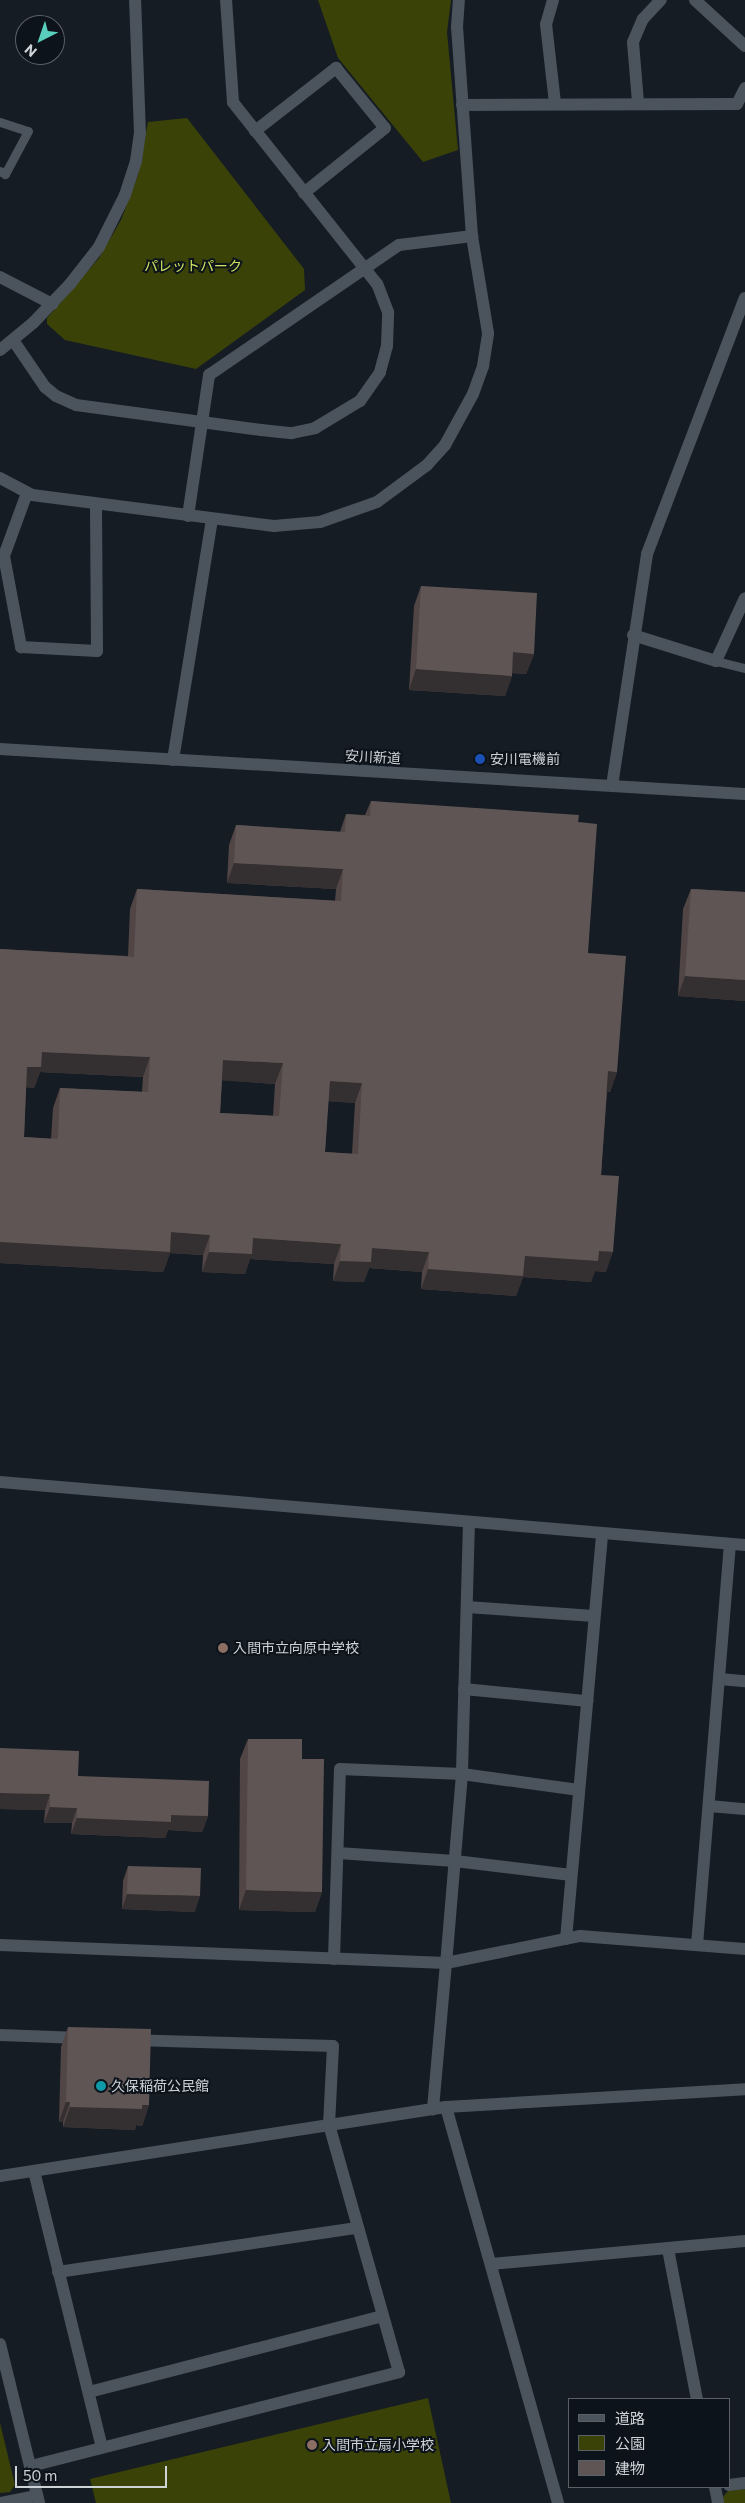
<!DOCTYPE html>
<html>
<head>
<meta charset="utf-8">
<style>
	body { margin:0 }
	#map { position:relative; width:745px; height:2503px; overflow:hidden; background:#151c24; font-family:Commissioner,"Noto Sans JP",sans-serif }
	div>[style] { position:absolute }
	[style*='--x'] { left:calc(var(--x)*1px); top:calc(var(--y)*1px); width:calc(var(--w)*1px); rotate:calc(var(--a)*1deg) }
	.green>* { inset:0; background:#3a4208 }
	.service>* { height:9px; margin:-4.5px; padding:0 4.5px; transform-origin:4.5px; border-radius:4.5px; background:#4b535c }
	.minor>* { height:12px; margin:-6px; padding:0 6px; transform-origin:6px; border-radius:6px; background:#4b535c }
	.tertiary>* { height:12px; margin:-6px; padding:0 6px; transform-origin:6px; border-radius:6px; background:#4b535c }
	.wall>* { inset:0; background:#514645 }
	.shaded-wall>* { inset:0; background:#342f31 }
	.building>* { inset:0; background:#5f5555 }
	.dots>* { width:14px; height:14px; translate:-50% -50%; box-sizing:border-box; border:2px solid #0c131a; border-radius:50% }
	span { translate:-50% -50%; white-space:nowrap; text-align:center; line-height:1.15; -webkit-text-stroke:4px #0c131a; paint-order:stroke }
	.park-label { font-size:14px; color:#cee35f }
	.street-label { font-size:14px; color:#ced3d8 }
	.poi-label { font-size:14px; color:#ced3d8 }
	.left { translate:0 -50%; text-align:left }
	.legend { position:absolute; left:568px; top:2398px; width:162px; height:90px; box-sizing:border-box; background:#0c131a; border:1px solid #5a6066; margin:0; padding:6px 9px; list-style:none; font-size:15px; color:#ced3d8 }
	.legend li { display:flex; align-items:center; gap:10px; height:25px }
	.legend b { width:25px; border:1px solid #5a6066 }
	.north { position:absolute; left:15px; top:15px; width:50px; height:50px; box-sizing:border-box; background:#0c131a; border:1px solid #5a6066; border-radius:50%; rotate:221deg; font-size:14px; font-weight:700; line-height:20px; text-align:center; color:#ced3d8 }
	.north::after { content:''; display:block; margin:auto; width:18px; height:22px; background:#5acebd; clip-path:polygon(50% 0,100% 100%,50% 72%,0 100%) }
	.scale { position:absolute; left:15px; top:2466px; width:152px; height:22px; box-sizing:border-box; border:2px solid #ced3d8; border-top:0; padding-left:6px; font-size:15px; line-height:18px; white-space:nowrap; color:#ced3d8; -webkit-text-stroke:4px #0c131a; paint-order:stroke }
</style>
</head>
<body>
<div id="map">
	<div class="green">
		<i style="clip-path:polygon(318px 0,451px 0,447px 32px,458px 150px,423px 162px,338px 58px)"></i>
		<i style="clip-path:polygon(187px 118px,304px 269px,305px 290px,196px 369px,65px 340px,47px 324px,47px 318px,99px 258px,121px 220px,138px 175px,148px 122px)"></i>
		<i style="clip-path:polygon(428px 2398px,451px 2503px,96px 2503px,90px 2479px)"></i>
		<i style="clip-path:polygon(0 2423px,15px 2485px,10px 2492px,0 2493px)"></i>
		<i style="clip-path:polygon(745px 2489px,745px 2503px,723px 2503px,722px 2498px,728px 2491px)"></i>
	</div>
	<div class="service">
		<i style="--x:0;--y:122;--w:29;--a:18"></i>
		<i style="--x:28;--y:131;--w:49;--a:118.1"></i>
		<i style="--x:5;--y:174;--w:6;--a:-149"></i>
		<i style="--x:716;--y:661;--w:30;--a:14"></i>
	</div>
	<div class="minor">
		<i style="--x:553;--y:0;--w:25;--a:106"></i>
		<i style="--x:546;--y:24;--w:80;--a:83.5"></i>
		<i style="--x:695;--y:0;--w:68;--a:42.6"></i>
		<i style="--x:638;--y:102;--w:60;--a:-94.8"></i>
		<i style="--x:633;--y:42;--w:25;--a:-67"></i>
		<i style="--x:643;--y:19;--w:26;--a:-47"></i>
		<i style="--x:462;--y:105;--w:275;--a:-0.2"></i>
		<i style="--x:737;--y:104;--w:18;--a:-63"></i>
		<i style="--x:255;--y:131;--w:103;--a:-37.9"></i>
		<i style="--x:336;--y:68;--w:77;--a:50.8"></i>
		<i style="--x:385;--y:128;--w:104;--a:141.3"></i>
		<i style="--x:0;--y:277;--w:59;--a:27.4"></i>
		<i style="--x:13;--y:340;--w:57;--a:55.8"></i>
		<i style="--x:45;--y:387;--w:14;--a:39"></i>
		<i style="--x:56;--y:396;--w:22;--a:24"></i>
		<i style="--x:76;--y:405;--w:187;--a:7.7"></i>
		<i style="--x:261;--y:430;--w:31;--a:6"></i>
		<i style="--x:292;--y:433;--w:24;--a:-12"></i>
		<i style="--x:315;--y:428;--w:52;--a:-31"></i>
		<i style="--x:360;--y:401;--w:35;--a:-55"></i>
		<i style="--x:380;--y:372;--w:27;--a:-75"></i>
		<i style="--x:387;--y:346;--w:34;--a:-88"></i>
		<i style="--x:388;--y:312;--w:30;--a:-111"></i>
		<i style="--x:377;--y:284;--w:232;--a:-128.4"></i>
		<i style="--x:233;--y:102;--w:102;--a:-93.9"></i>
		<i style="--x:27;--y:493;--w:67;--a:110.1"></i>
		<i style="--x:4;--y:556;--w:93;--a:79.4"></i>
		<i style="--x:21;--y:647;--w:76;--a:3"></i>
		<i style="--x:97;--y:651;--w:147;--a:-90.4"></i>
		<i style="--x:188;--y:516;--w:143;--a:-81.5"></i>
		<i style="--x:209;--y:375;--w:230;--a:-34.4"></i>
		<i style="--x:399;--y:245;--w:74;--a:-7"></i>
		<i style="--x:633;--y:635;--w:87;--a:17.4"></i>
		<i style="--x:716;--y:661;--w:69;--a:-65.3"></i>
		<i style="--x:173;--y:760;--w:244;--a:-80.8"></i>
		<i style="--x:0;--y:1482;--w:748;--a:4.83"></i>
		<i style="--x:469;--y:1522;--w:252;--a:91.6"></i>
		<i style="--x:462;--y:1774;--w:190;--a:94.8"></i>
		<i style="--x:446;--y:1963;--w:137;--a:-11.4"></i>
		<i style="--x:580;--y:1936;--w:166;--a:4.5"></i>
		<i style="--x:467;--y:1607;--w:127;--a:4.1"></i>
		<i style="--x:720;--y:1679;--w:25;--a:5"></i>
		<i style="--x:464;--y:1689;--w:124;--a:5.6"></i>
		<i style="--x:709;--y:1806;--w:36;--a:5"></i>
		<i style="--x:338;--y:1853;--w:117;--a:3.9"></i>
		<i style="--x:455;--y:1861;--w:117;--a:6.9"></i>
		<i style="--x:566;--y:1939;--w:407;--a:-84.9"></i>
		<i style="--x:697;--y:1945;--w:402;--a:-85.3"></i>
		<i style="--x:334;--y:1959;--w:190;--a:-88.2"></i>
		<i style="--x:340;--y:1769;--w:122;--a:2.3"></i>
		<i style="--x:462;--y:1774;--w:118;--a:7.8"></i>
		<i style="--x:0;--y:2035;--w:80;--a:2.1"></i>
		<i style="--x:446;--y:2107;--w:412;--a:74.2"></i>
		<i style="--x:34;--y:2171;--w:284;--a:76.2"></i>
		<i style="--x:0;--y:2176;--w:451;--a:-8.8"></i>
		<i style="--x:446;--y:2107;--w:300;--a:-3.4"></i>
		<i style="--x:668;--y:2249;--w:153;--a:79.1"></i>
		<i style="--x:491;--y:2264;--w:255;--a:-5.2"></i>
		<i style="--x:58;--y:2272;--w:302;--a:-8.4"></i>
		<i style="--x:89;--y:2392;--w:303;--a:-14.5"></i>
		<i style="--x:31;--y:2466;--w:380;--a:-14.3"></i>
		<i style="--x:399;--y:2372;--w:257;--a:-105.8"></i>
		<i style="--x:329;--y:2125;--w:79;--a:-87.1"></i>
		<i style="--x:333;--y:2046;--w:198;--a:-178.3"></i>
		<i style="--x:729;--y:2485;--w:16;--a:-7"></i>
		<i style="--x:715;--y:2487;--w:16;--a:79"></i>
		<i style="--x:0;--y:2503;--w:38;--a:-11"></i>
	</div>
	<div class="tertiary">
		<i style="--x:0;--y:350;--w:43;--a:-39.3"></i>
		<i style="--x:33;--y:323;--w:54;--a:-46.5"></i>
		<i style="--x:70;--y:284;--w:47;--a:-51.9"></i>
		<i style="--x:99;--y:247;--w:58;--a:-63.4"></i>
		<i style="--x:125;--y:195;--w:36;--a:-72"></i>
		<i style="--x:136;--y:161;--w:27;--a:-82"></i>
		<i style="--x:140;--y:134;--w:134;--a:-92.1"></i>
		<i style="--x:0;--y:478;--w:36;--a:28"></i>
		<i style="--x:32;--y:495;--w:244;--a:7.3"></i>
		<i style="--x:274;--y:526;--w:46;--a:-5"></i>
		<i style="--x:320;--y:522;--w:60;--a:-19.3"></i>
		<i style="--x:377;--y:502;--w:62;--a:-36.5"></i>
		<i style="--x:427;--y:465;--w:27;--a:-48"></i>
		<i style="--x:445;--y:445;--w:58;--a:-61.2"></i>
		<i style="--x:473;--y:394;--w:30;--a:-70"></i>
		<i style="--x:483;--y:366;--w:33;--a:-81"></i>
		<i style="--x:488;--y:333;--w:98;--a:-99.4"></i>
		<i style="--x:472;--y:236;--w:210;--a:-94.1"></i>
		<i style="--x:457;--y:27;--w:27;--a:-86"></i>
		<i style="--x:0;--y:749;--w:746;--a:3.46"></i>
		<i style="--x:612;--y:786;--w:235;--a:-81.4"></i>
		<i style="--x:647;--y:554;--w:274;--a:-69.1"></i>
		<i style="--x:0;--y:1945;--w:446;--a:2.3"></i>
		<i style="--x:446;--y:1963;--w:147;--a:95.1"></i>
		<i style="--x:0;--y:2344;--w:164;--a:76.2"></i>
	</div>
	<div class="wall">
		<i style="clip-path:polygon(421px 586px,534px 654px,526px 674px,512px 673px,512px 676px,505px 696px,409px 690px,414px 606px)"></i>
		<i style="clip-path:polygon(evenodd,371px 801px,578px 822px,588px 953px,617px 1072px,610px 1092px,607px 1092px,601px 1175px,606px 1272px,595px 1271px,591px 1282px,523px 1277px,516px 1296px,421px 1289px,422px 1272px,369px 1268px,364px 1282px,333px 1281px,334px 1264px,250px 1259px,245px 1274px,202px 1272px,203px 1255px,170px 1253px,163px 1272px,0 1263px,0 949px,128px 956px,130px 909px,137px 889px,335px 901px,336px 889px,227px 883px,229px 845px,236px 825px,340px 832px,346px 814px,365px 815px,371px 801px,40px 1072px,143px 1077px,142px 1092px,60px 1088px,53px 1108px,51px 1139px,24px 1137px,26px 1087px,34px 1088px,40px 1072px,371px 801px,222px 1080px,275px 1084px,273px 1116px,220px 1113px,222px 1080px,371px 801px,328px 1101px,355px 1103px,352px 1154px,325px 1152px,328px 1101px)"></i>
		<i style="clip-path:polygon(691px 889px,745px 892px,745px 1001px,678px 996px,683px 909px)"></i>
		<i style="clip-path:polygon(248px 1739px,302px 1759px,322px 1892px,315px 1912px,239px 1910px,240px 1759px)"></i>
		<i style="clip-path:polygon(0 1748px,78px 1776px,208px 1816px,202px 1832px,168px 1830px,165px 1838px,71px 1834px,72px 1823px,44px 1823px,45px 1810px,0 1809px)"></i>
		<i style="clip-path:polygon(128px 1866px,195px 1912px,122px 1909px,123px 1881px)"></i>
		<i style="clip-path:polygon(68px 2027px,149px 2105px,142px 2126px,136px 2125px,135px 2130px,63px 2127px,63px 2122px,59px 2122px,61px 2047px)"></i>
	</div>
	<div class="shaded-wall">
		<i style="clip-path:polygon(513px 652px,534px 654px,526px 674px,506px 673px)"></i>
		<i style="clip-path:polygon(416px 669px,512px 676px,505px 696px,409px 690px)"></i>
		<i style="clip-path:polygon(234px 863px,343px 869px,336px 889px,227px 883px)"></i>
		<i style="clip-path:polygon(685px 976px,745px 980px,745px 1001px,678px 996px)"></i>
		<i style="clip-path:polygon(42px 1052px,150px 1057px,143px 1077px,40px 1072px,34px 1088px,20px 1087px,27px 1067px)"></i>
		<i style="clip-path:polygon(223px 1060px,283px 1063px,275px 1084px,216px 1080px)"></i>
		<i style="clip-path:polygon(608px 1071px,617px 1072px,610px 1092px,601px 1091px)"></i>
		<i style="clip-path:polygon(330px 1081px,362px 1083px,355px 1103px,322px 1101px)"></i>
		<i style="clip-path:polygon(171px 1232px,210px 1235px,203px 1255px,170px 1253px,163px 1272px,0 1263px,0 1242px)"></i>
		<i style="clip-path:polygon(253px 1238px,341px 1244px,334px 1264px,250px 1259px,245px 1274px,202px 1272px,209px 1252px)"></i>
		<i style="clip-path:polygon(372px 1248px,429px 1252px,422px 1272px,369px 1268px,364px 1282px,333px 1281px,340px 1261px)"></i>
		<i style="clip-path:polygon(599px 1251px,613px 1252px,606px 1272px,595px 1271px,591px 1282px,523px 1277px,516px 1296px,421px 1289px,428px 1269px,525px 1256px)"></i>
		<i style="clip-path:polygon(0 1793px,50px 1794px,45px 1810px,0 1809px)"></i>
		<i style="clip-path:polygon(50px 1807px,77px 1808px,72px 1823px,44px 1823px)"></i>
		<i style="clip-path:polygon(171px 1815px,208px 1816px,202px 1832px,168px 1830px,165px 1838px,71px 1834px,77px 1818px)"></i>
		<i style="clip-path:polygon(246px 1890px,322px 1892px,315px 1912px,239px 1910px)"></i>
		<i style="clip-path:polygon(127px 1894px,200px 1896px,195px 1912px,122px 1909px)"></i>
		<i style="clip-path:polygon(66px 2102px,70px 2102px,63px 2122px,59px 2122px)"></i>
		<i style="clip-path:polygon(149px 2105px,142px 2126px,136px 2125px,135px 2130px,63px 2127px,70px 2107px)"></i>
	</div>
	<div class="building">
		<i style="clip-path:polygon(421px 586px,537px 593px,534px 654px,513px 652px,512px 676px,416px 669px)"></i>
		<i style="clip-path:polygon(evenodd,371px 801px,579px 815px,578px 822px,597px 824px,588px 953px,626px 956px,617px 1072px,608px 1071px,601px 1175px,619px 1176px,613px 1252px,599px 1251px,598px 1261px,525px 1256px,523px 1276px,428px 1269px,429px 1252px,372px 1248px,371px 1262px,340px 1261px,341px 1244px,253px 1238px,252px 1254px,209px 1252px,210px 1235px,171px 1232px,170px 1252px,0 1242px,0 949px,134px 957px,137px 889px,341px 901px,343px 869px,234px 863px,236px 825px,345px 832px,346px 814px,370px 816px,371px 801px,42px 1052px,150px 1057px,148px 1092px,60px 1088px,58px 1139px,24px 1137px,27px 1067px,41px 1067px,42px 1052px,371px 801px,223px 1060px,283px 1063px,279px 1116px,220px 1113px,223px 1060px,371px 801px,330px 1081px,362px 1083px,358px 1154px,325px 1152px,330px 1081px)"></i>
		<i style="clip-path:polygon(691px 889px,745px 892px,745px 980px,685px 976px)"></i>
		<i style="clip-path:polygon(248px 1739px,302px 1739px,302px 1759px,324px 1759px,322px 1892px,246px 1890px)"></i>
		<i style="clip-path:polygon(0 1748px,79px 1751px,78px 1776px,209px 1781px,208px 1816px,171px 1815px,171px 1822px,77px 1818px,77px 1808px,50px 1807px,50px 1794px,0 1793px)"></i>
		<i style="clip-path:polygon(128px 1866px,201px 1868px,200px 1896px,127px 1894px)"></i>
		<i style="clip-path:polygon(68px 2027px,151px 2029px,149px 2105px,142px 2105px,142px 2109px,70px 2107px,70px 2102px,66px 2102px)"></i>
	</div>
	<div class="dots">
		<i style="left:480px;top:759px;background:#1a4fb4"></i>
		<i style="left:223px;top:1648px;background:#8d6e63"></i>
		<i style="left:101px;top:2086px;background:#0f9aa8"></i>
		<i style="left:312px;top:2445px;background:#8d6e63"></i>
	</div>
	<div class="park-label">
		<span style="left:193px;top:266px">パレットパーク</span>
	</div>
	<div class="street-label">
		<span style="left:373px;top:757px;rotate:3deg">安川新道</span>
	</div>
	<div class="poi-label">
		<span class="left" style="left:490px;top:759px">安川電機前</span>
		<span class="left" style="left:233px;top:1648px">入間市立向原中学校</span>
		<span class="left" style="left:111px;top:2086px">久保稲荷公民館</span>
		<span class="left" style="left:322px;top:2445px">入間市立扇小学校</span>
	</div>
	<ul class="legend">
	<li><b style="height:6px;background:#4b535c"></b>道路</li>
	<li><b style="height:14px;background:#3a4208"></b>公園</li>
	<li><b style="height:14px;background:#5f5555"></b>建物</li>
	</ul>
	<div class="north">N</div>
	<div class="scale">50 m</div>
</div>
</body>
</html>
